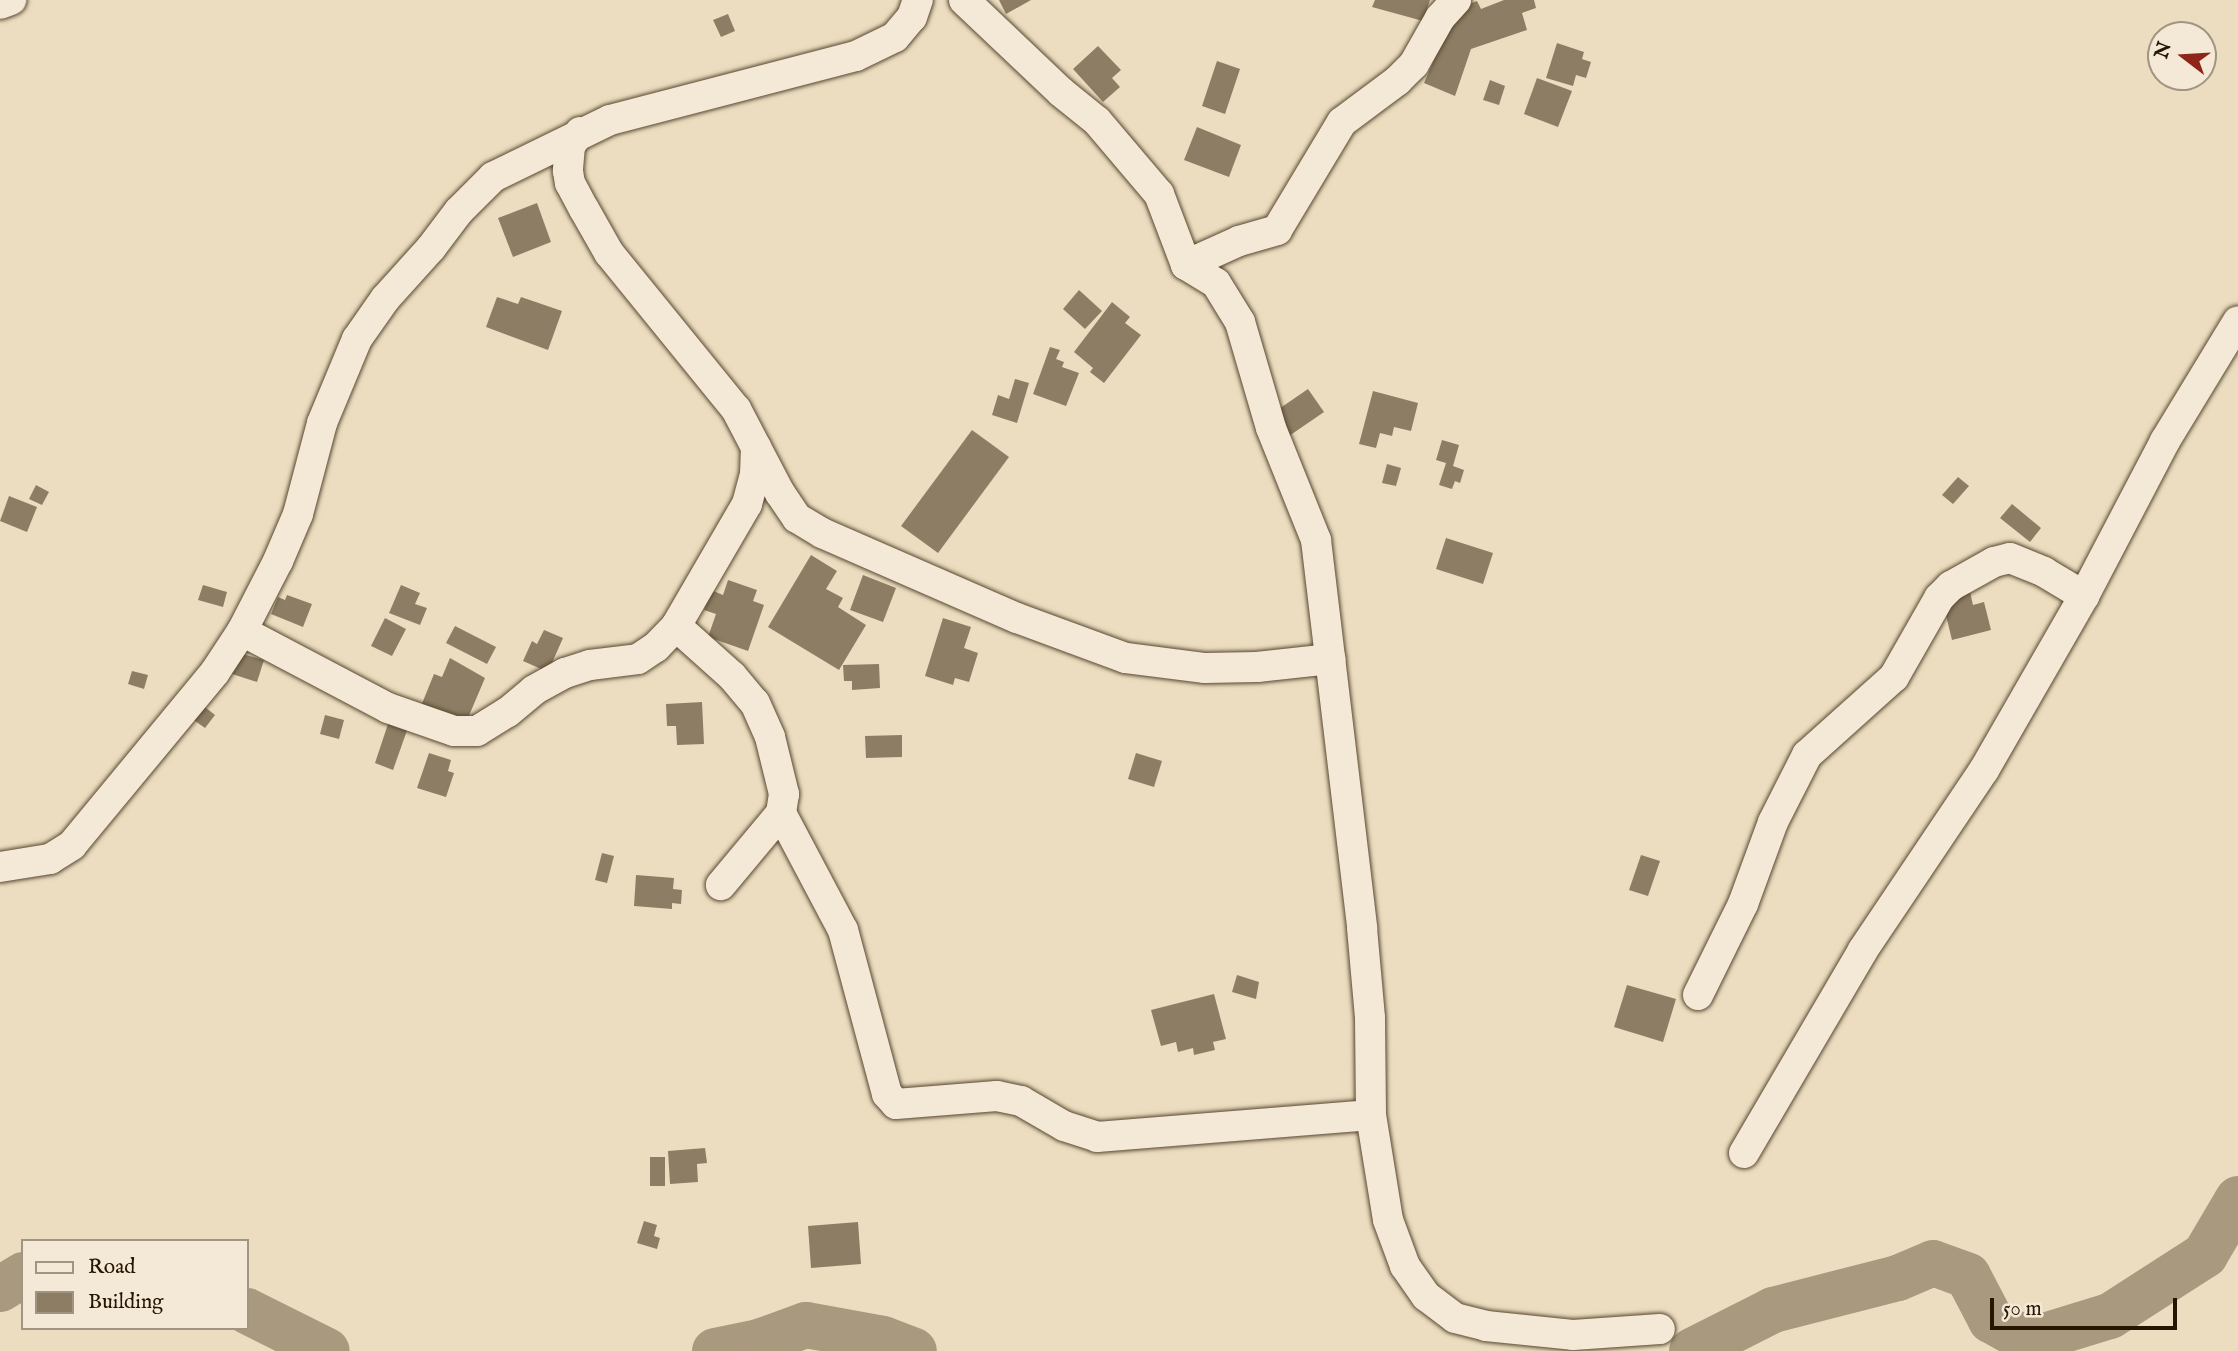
<!DOCTYPE html>
<html>
<head>
<meta charset="utf-8">
<style>
	body { margin:0 }
	#map { position:relative; width:2238px; height:1351px; overflow:hidden; background:#ecddc0; font-family:"IM FELL English",serif }
	div>[style] { position:absolute }
	[style*='--x'] { left:calc(var(--x)*1px); top:calc(var(--y)*1px); width:calc(var(--w)*1px); rotate:calc(var(--a)*1deg) }
	.river>* { height:46px; margin:-23px; padding:0 23px; transform-origin:23px; border-radius:23px; background:#a9997f }
	.building>* { inset:0; background:#8d7d64 }
	.roads { filter:drop-shadow(0 0 2px #584730) drop-shadow(0 0 2px #584730) }
	.street>* { height:30px; margin:-15px; padding:0 15px; transform-origin:15px; border-radius:15px; background:#f3e9d6 }
	span { translate:-50% -50%; white-space:nowrap; text-align:center; line-height:1.15; -webkit-text-stroke:7px #f3e9d6; paint-order:stroke }
	.legend { position:absolute; left:21px; top:1239px; width:228px; height:91px; box-sizing:border-box; background:#f3e9d6; border:2px solid #a19480; margin:0; padding:9px 12px; list-style:none; font-size:21px; color:#271500 }
	.legend li { display:flex; align-items:center; gap:14px; height:35px }
	.legend b { width:35px; border:2px solid #a19480 }
	.north { position:absolute; left:2147px; top:21px; width:70px; height:70px; box-sizing:border-box; background:#f3e9d6; border:2px solid #a19480; border-radius:50%; rotate:287deg; font-size:19px; font-weight:700; line-height:28px; text-align:center; color:#271500 }
	.north::after { content:''; display:block; margin:auto; width:24px; height:32px; background:#8f2418; clip-path:polygon(50% 0,100% 100%,50% 72%,0 100%) }
	.scale { position:absolute; left:1990px; top:1298px; width:187px; height:32px; box-sizing:border-box; border:4px solid #271500; border-top:0; padding-left:9px; font-size:21px; line-height:24px; white-space:nowrap; color:#271500; -webkit-text-stroke:5px #f3e9d6; paint-order:stroke }
</style>
</head>
<body>
<div id="map">
	<div class="river">
		<i style="--x:0;--y:1289;--w:27;--a:-31"></i>
		<i style="--x:247;--y:1311;--w:89;--a:26.6"></i>
		<i style="--x:715;--y:1351;--w:45;--a:-11.6"></i>
		<i style="--x:759;--y:1342;--w:50;--a:-19.9"></i>
		<i style="--x:806;--y:1325;--w:78;--a:10.3"></i>
		<i style="--x:883;--y:1339;--w:33;--a:21"></i>
		<i style="--x:1692;--y:1351;--w:91;--a:-26.8"></i>
		<i style="--x:1773;--y:1310;--w:129;--a:-14.4"></i>
		<i style="--x:1898;--y:1278;--w:38;--a:-23"></i>
		<i style="--x:1933;--y:1263;--w:37;--a:20"></i>
		<i style="--x:1968;--y:1276;--w:50;--a:62.4"></i>
		<i style="--x:1991;--y:1320;--w:43;--a:29.6"></i>
		<i style="--x:2028;--y:1341;--w:86;--a:-17"></i>
		<i style="--x:2110;--y:1316;--w:113;--a:-32.7"></i>
		<i style="--x:2205;--y:1255;--w:65;--a:-59.5"></i>
	</div>
	<div class="building">
		<i style="clip-path:polygon(999px 0,1031px 0,1006px 14px)"></i>
		<i style="clip-path:polygon(1375px 0,1430px 0,1423px 21px,1372px 7px)"></i>
		<i style="clip-path:polygon(1504px 0,1534px 0,1536px 8px,1522px 13px,1527px 30px,1471px 49px,1455px 96px,1424px 83px,1456px 9px,1477px 1px,1481px 9px)"></i>
		<i style="clip-path:polygon(728px 14px,735px 31px,721px 37px,713px 20px)"></i>
		<i style="clip-path:polygon(1557px 43px,1584px 52px,1582px 59px,1591px 62px,1586px 78px,1576px 75px,1573px 86px,1546px 78px)"></i>
		<i style="clip-path:polygon(1098px 46px,1121px 70px,1112px 78px,1120px 87px,1103px 102px,1073px 69px)"></i>
		<i style="clip-path:polygon(1217px 61px,1240px 69px,1225px 114px,1202px 106px)"></i>
		<i style="clip-path:polygon(1537px 78px,1572px 91px,1558px 127px,1524px 114px)"></i>
		<i style="clip-path:polygon(1490px 80px,1505px 86px,1499px 105px,1483px 100px)"></i>
		<i style="clip-path:polygon(1197px 127px,1241px 145px,1229px 177px,1184px 160px)"></i>
		<i style="clip-path:polygon(537px 203px,551px 242px,513px 257px,498px 218px)"></i>
		<i style="clip-path:polygon(1079px 290px,1102px 311px,1085px 329px,1063px 309px)"></i>
		<i style="clip-path:polygon(497px 297px,518px 304px,521px 297px,562px 311px,548px 350px,486px 327px)"></i>
		<i style="clip-path:polygon(1112px 302px,1130px 317px,1125px 323px,1141px 335px,1104px 383px,1090px 372px,1093px 368px,1074px 352px)"></i>
		<i style="clip-path:polygon(1050px 347px,1060px 350px,1056px 359px,1064px 362px,1062px 367px,1079px 373px,1066px 406px,1033px 394px)"></i>
		<i style="clip-path:polygon(1015px 379px,1029px 383px,1017px 423px,992px 415px,998px 395px,1009px 399px)"></i>
		<i style="clip-path:polygon(1308px 389px,1324px 412px,1289px 436px,1273px 413px)"></i>
		<i style="clip-path:polygon(1373px 391px,1418px 403px,1411px 431px,1394px 427px,1392px 436px,1380px 433px,1376px 448px,1359px 444px)"></i>
		<i style="clip-path:polygon(972px 430px,1009px 457px,938px 553px,901px 526px)"></i>
		<i style="clip-path:polygon(1442px 440px,1459px 445px,1453px 466px,1464px 470px,1460px 483px,1455px 481px,1452px 489px,1439px 485px,1446px 463px,1436px 460px)"></i>
		<i style="clip-path:polygon(1387px 464px,1401px 468px,1396px 486px,1382px 483px)"></i>
		<i style="clip-path:polygon(1958px 477px,1969px 486px,1953px 504px,1942px 495px)"></i>
		<i style="clip-path:polygon(36px 485px,49px 492px,42px 505px,29px 499px)"></i>
		<i style="clip-path:polygon(9px 496px,37px 507px,27px 532px,0 521px)"></i>
		<i style="clip-path:polygon(2012px 504px,2041px 528px,2030px 542px,2000px 518px)"></i>
		<i style="clip-path:polygon(1446px 538px,1493px 553px,1483px 584px,1436px 569px)"></i>
		<i style="clip-path:polygon(811px 555px,837px 571px,826px 589px,843px 598px,838px 607px,866px 625px,839px 670px,768px 627px)"></i>
		<i style="clip-path:polygon(863px 575px,896px 588px,883px 622px,850px 610px)"></i>
		<i style="clip-path:polygon(728px 580px,757px 590px,753px 601px,764px 605px,748px 651px,708px 637px,716px 614px,704px 610px,711px 590px,723px 595px)"></i>
		<i style="clip-path:polygon(203px 585px,227px 592px,223px 607px,198px 600px)"></i>
		<i style="clip-path:polygon(401px 585px,420px 593px,415px 604px,427px 608px,420px 625px,389px 613px)"></i>
		<i style="clip-path:polygon(1970px 592px,1973px 605px,1984px 602px,1991px 630px,1952px 640px,1942px 599px)"></i>
		<i style="clip-path:polygon(287px 595px,312px 604px,303px 627px,271px 614px,278px 597px,285px 600px)"></i>
		<i style="clip-path:polygon(385px 618px,406px 629px,392px 656px,371px 646px)"></i>
		<i style="clip-path:polygon(943px 618px,971px 627px,964px 648px,978px 653px,969px 682px,955px 678px,953px 685px,925px 676px)"></i>
		<i style="clip-path:polygon(455px 626px,496px 647px,487px 664px,446px 643px)"></i>
		<i style="clip-path:polygon(544px 630px,563px 638px,548px 672px,523px 661px,532px 641px,537px 644px)"></i>
		<i style="clip-path:polygon(235px 652px,264px 660px,257px 682px,229px 673px)"></i>
		<i style="clip-path:polygon(450px 658px,485px 678px,465px 725px,421px 706px,434px 674px,442px 677px)"></i>
		<i style="clip-path:polygon(879px 664px,880px 688px,852px 690px,852px 681px,844px 681px,843px 665px)"></i>
		<i style="clip-path:polygon(132px 671px,148px 675px,144px 689px,128px 684px)"></i>
		<i style="clip-path:polygon(702px 702px,704px 744px,677px 745px,676px 726px,667px 726px,666px 704px)"></i>
		<i style="clip-path:polygon(201px 704px,215px 715px,205px 728px,191px 718px)"></i>
		<i style="clip-path:polygon(325px 715px,344px 720px,339px 739px,320px 734px)"></i>
		<i style="clip-path:polygon(391px 715px,410px 722px,393px 770px,375px 763px)"></i>
		<i style="clip-path:polygon(902px 735px,902px 757px,866px 758px,865px 736px)"></i>
		<i style="clip-path:polygon(429px 753px,451px 760px,448px 771px,454px 773px,446px 797px,417px 788px)"></i>
		<i style="clip-path:polygon(1136px 753px,1162px 761px,1154px 787px,1128px 779px)"></i>
		<i style="clip-path:polygon(602px 853px,614px 856px,607px 883px,595px 880px)"></i>
		<i style="clip-path:polygon(1641px 855px,1660px 861px,1648px 896px,1629px 890px)"></i>
		<i style="clip-path:polygon(636px 875px,674px 878px,673px 889px,682px 890px,681px 904px,672px 903px,672px 909px,634px 906px)"></i>
		<i style="clip-path:polygon(1237px 975px,1259px 982px,1256px 999px,1232px 992px)"></i>
		<i style="clip-path:polygon(1627px 985px,1676px 999px,1663px 1042px,1614px 1027px)"></i>
		<i style="clip-path:polygon(1214px 994px,1226px 1039px,1213px 1042px,1215px 1050px,1194px 1055px,1193px 1048px,1178px 1052px,1176px 1042px,1161px 1046px,1151px 1010px)"></i>
		<i style="clip-path:polygon(705px 1148px,707px 1163px,697px 1164px,698px 1182px,670px 1184px,668px 1151px)"></i>
		<i style="clip-path:polygon(650px 1157px,665px 1157px,665px 1186px,650px 1186px)"></i>
		<i style="clip-path:polygon(644px 1221px,657px 1225px,654px 1236px,660px 1238px,657px 1249px,637px 1243px)"></i>
		<i style="clip-path:polygon(858px 1222px,861px 1264px,811px 1268px,808px 1226px)"></i>
	</div>
	<div class="roads">
		<div class="street">
			<i style="--x:964;--y:0;--w:134;--a:43.5"></i>
			<i style="--x:1061;--y:92;--w:46;--a:38.9"></i>
			<i style="--x:1097;--y:121;--w:96;--a:49.7"></i>
			<i style="--x:1159;--y:194;--w:76;--a:69.2"></i>
			<i style="--x:1186;--y:265;--w:35;--a:31"></i>
			<i style="--x:1216;--y:283;--w:46;--a:58.4"></i>
			<i style="--x:1240;--y:322;--w:110;--a:73.7"></i>
			<i style="--x:1271;--y:428;--w:121;--a:68.1"></i>
			<i style="--x:1316;--y:540;--w:391;--a:83.2"></i>
			<i style="--x:1362;--y:928;--w:90;--a:84.9"></i>
			<i style="--x:1370;--y:1018;--w:97;--a:89.4"></i>
			<i style="--x:1371;--y:1115;--w:106;--a:80.8"></i>
			<i style="--x:1388;--y:1220;--w:49;--a:69.7"></i>
			<i style="--x:1405;--y:1266;--w:37;--a:55"></i>
			<i style="--x:1426;--y:1296;--w:36;--a:37"></i>
			<i style="--x:1455;--y:1318;--w:32;--a:14"></i>
			<i style="--x:1486;--y:1326;--w:87;--a:5.9"></i>
			<i style="--x:1573;--y:1335;--w:87;--a:-3.9"></i>
			<i style="--x:0;--y:4;--w:12;--a:-20"></i>
			<i style="--x:580;--y:132;--w:17;--a:126"></i>
			<i style="--x:570;--y:146;--w:25;--a:95"></i>
			<i style="--x:568;--y:171;--w:12;--a:81"></i>
			<i style="--x:570;--y:183;--w:30;--a:62"></i>
			<i style="--x:584;--y:209;--w:51;--a:60.4"></i>
			<i style="--x:609;--y:253;--w:201;--a:50.9"></i>
			<i style="--x:736;--y:409;--w:95;--a:62.4"></i>
			<i style="--x:780;--y:493;--w:30;--a:56"></i>
			<i style="--x:797;--y:518;--w:29;--a:31"></i>
			<i style="--x:822;--y:533;--w:213;--a:23.6"></i>
			<i style="--x:1017;--y:618;--w:116;--a:20.2"></i>
			<i style="--x:1126;--y:658;--w:80;--a:7.2"></i>
			<i style="--x:1205;--y:668;--w:52;--a:-1.1"></i>
			<i style="--x:1257;--y:667;--w:74;--a:-6.2"></i>
			<i style="--x:1186;--y:265;--w:58;--a:-24.4"></i>
			<i style="--x:1239;--y:241;--w:40;--a:-16"></i>
			<i style="--x:1277;--y:230;--w:126;--a:-59"></i>
			<i style="--x:1342;--y:122;--w:69;--a:-36.7"></i>
			<i style="--x:1397;--y:81;--w:24;--a:-45"></i>
			<i style="--x:1414;--y:64;--w:53;--a:-60.5"></i>
			<i style="--x:1440;--y:18;--w:24;--a:-48"></i>
			<i style="--x:676;--y:626;--w:75;--a:41.8"></i>
			<i style="--x:732;--y:676;--w:35;--a:50"></i>
			<i style="--x:755;--y:703;--w:37;--a:66"></i>
			<i style="--x:770;--y:737;--w:59;--a:76.2"></i>
			<i style="--x:784;--y:794;--w:19;--a:99"></i>
			<i style="--x:781;--y:813;--w:94;--a:129.8"></i>
			<i style="--x:242;--y:631;--w:165;--a:27.8"></i>
			<i style="--x:388;--y:708;--w:70;--a:19.2"></i>
			<i style="--x:454;--y:731;--w:23;--a:0"></i>
			<i style="--x:477;--y:731;--w:36;--a:-32"></i>
			<i style="--x:508;--y:712;--w:34;--a:-40"></i>
			<i style="--x:534;--y:690;--w:35;--a:-29"></i>
			<i style="--x:565;--y:673;--w:26;--a:-18"></i>
			<i style="--x:590;--y:665;--w:48;--a:-7.1"></i>
			<i style="--x:638;--y:659;--w:22;--a:-34"></i>
			<i style="--x:656;--y:647;--w:29;--a:-46"></i>
			<i style="--x:676;--y:626;--w:141;--a:-59.8"></i>
			<i style="--x:747;--y:504;--w:30;--a:-75"></i>
			<i style="--x:755;--y:475;--w:28;--a:-88"></i>
			<i style="--x:781;--y:813;--w:132;--a:62.1"></i>
			<i style="--x:843;--y:930;--w:170;--a:75"></i>
			<i style="--x:887;--y:1094;--w:13;--a:48"></i>
			<i style="--x:896;--y:1104;--w:101;--a:-4.5"></i>
			<i style="--x:997;--y:1096;--w:25;--a:12"></i>
			<i style="--x:1021;--y:1101;--w:50;--a:30.2"></i>
			<i style="--x:1064;--y:1126;--w:35;--a:18"></i>
			<i style="--x:1097;--y:1137;--w:275;--a:-4.6"></i>
			<i style="--x:0;--y:867;--w:51;--a:-9.1"></i>
			<i style="--x:50;--y:859;--w:26;--a:-32"></i>
			<i style="--x:72;--y:845;--w:224;--a:-50.4"></i>
			<i style="--x:215;--y:672;--w:49;--a:-56.6"></i>
			<i style="--x:242;--y:631;--w:79;--a:-62.8"></i>
			<i style="--x:278;--y:561;--w:51;--a:-66.9"></i>
			<i style="--x:298;--y:514;--w:94;--a:-75.2"></i>
			<i style="--x:322;--y:423;--w:91;--a:-67.4"></i>
			<i style="--x:357;--y:339;--w:49;--a:-55"></i>
			<i style="--x:385;--y:299;--w:69;--a:-48"></i>
			<i style="--x:431;--y:248;--w:46;--a:-52.9"></i>
			<i style="--x:459;--y:211;--w:48;--a:-45"></i>
			<i style="--x:493;--y:177;--w:130;--a:-26"></i>
			<i style="--x:610;--y:120;--w:254;--a:-14.6"></i>
			<i style="--x:856;--y:56;--w:43;--a:-26"></i>
			<i style="--x:895;--y:37;--w:26;--a:-50"></i>
			<i style="--x:912;--y:17;--w:18;--a:-71"></i>
			<i style="--x:1698;--y:995;--w:102;--a:-63.7"></i>
			<i style="--x:1743;--y:904;--w:87;--a:-69.9"></i>
			<i style="--x:1773;--y:822;--w:75;--a:-63.1"></i>
			<i style="--x:1807;--y:755;--w:117;--a:-41.9"></i>
			<i style="--x:1894;--y:677;--w:91;--a:-60.3"></i>
			<i style="--x:1939;--y:598;--w:17;--a:-45"></i>
			<i style="--x:1951;--y:586;--w:49;--a:-29.2"></i>
			<i style="--x:1994;--y:562;--w:16;--a:-14"></i>
			<i style="--x:2010;--y:558;--w:37;--a:22"></i>
			<i style="--x:2044;--y:572;--w:47;--a:31"></i>
			<i style="--x:1744;--y:1153;--w:235;--a:-59.6"></i>
			<i style="--x:1863;--y:950;--w:217;--a:-56.1"></i>
			<i style="--x:1984;--y:770;--w:201;--a:-60.1"></i>
			<i style="--x:2084;--y:596;--w:175;--a:-62.4"></i>
			<i style="--x:2165;--y:441;--w:140;--a:-58.7"></i>
		</div>
	</div>
	<ul class="legend">
	<li><b style="height:9px;background:#f3e9d6"></b>Road</li>
	<li><b style="height:19px;background:#8d7d64"></b>Building</li>
	</ul>
	<div class="north">N</div>
	<div class="scale">50 m</div>
</div>
</body>
</html>
